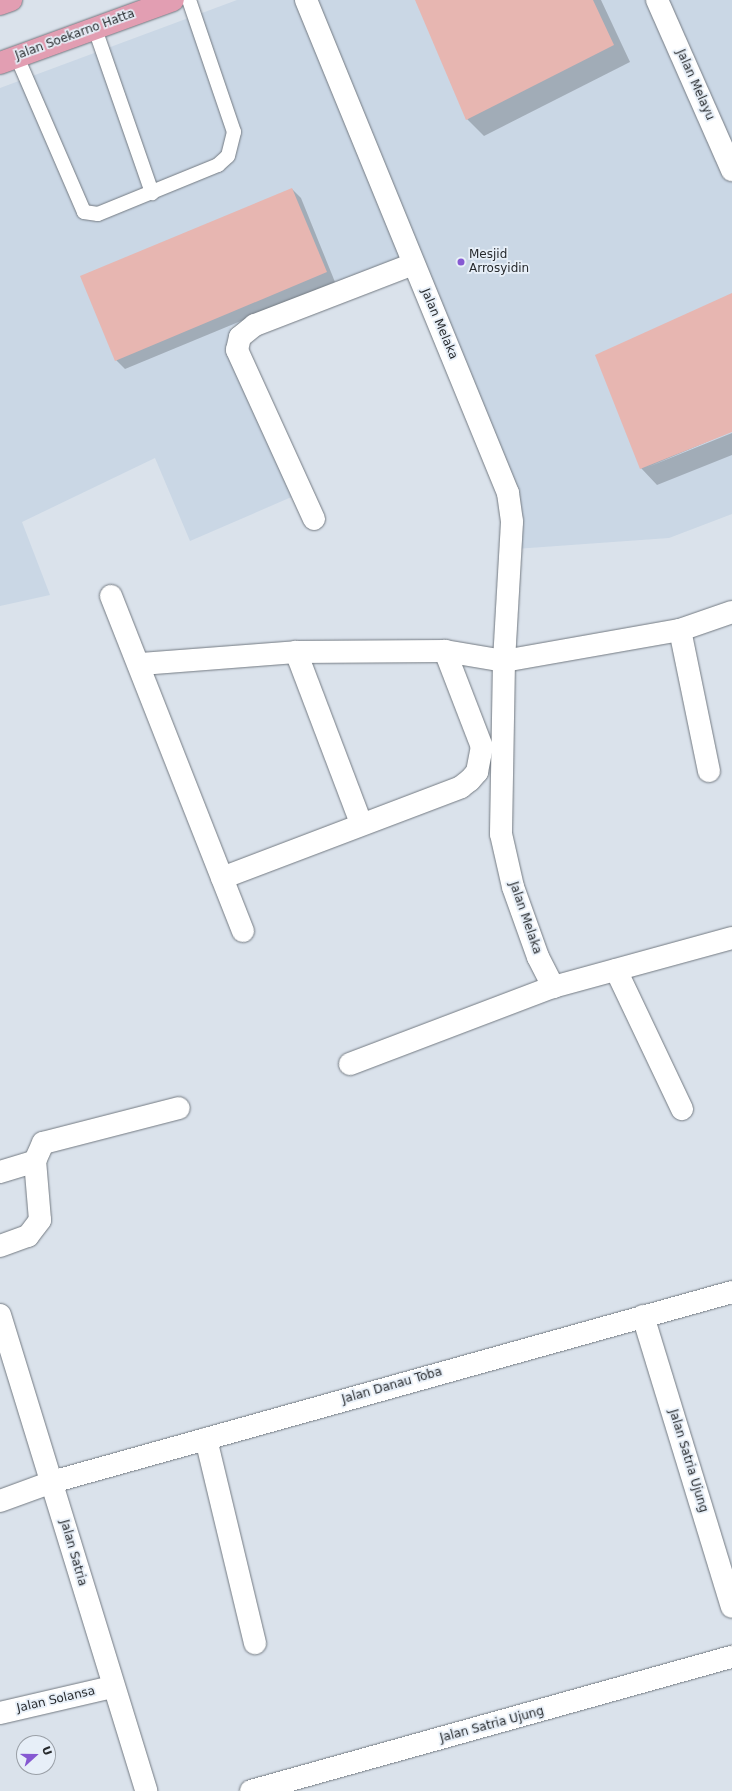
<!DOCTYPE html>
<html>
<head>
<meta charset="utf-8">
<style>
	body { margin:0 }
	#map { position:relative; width:732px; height:1791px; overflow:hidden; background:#dae2eb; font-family:"DejaVu Sans",sans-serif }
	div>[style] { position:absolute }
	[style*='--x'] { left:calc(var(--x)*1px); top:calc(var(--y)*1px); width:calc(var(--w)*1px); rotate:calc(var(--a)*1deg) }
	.built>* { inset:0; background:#cad7e5 }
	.shadow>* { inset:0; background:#0003 }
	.building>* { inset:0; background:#e7b6b1 }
	.roads { filter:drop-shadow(0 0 1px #737a82) drop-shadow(0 0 1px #737a82) }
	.service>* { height:14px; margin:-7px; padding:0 7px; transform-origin:7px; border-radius:7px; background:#fff }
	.minor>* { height:22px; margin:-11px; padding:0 11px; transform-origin:11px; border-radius:11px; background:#fff }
	.primary>* { height:22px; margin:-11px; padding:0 11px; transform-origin:11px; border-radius:11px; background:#e29eb2 }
	.dots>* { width:11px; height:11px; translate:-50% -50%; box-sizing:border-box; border:2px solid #e7eff8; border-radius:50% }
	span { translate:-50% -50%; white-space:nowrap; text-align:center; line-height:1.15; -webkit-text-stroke:3.5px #e7eff8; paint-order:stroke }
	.street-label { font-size:12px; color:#272a2d }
	.poi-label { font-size:12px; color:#272a2d }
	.left { translate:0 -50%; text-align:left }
	.north { position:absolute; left:16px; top:1735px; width:40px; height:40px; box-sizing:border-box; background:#e7eff8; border:1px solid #9aa0a7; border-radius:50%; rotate:69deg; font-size:11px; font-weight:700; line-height:16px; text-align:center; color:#272a2d }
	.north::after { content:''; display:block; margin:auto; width:14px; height:18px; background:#8659d2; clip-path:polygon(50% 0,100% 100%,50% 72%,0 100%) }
</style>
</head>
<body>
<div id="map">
	<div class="built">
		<i style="clip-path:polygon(237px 0,732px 0,732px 514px,669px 538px,515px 549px,496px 453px,412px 255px,230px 327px,303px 492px,190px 541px,155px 458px,22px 522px,50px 595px,0 606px,0 88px)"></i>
	</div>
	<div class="shadow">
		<i style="clip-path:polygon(416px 0,601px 0,630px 62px,484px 136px,467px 119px)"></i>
		<i style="clip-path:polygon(292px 189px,301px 198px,335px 282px,125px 369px,116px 360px)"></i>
		<i style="clip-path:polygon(732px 294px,732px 431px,648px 467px,732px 433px,732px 455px,657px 485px,641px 468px)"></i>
	</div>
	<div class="building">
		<i style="clip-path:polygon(415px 0,593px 0,614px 45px,466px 120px)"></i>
		<i style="clip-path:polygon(292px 188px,327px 272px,115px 361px,80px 276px)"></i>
		<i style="clip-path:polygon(732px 293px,732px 432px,640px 469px,595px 355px)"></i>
	</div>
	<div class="roads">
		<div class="service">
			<i style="--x:95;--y:29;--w:174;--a:70.8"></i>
			<i style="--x:17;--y:57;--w:169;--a:66.6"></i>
			<i style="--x:84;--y:212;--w:14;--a:8"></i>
			<i style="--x:98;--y:214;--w:130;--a:-22.2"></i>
			<i style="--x:218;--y:165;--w:13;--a:-42"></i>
			<i style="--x:228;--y:156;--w:25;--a:-76"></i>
			<i style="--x:234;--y:132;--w:139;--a:-108.8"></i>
		</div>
		<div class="minor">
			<i style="--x:306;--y:0;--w:533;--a:67.72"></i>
			<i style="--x:508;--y:493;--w:29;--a:82"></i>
			<i style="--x:512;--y:522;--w:139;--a:93.3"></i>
			<i style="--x:504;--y:661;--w:179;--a:-10"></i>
			<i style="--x:680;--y:630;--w:55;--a:-19.1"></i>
			<i style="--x:657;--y:0;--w:186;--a:66.2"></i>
			<i style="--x:314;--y:519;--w:186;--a:-114.5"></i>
			<i style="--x:237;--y:350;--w:13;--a:-77"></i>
			<i style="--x:240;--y:337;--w:19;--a:-39"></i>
			<i style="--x:255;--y:325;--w:169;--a:-21.1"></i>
			<i style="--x:111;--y:596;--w:360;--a:68.5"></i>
			<i style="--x:680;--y:630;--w:144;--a:78.4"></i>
			<i style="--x:296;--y:652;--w:183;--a:69.2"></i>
			<i style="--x:141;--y:664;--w:155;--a:-4.4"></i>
			<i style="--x:296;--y:652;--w:149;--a:-0.4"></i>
			<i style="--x:445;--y:651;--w:60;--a:9.6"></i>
			<i style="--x:504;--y:661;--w:173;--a:91"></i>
			<i style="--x:501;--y:834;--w:54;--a:77.2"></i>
			<i style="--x:513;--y:887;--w:74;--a:70.3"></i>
			<i style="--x:538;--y:957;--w:34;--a:63"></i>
			<i style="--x:553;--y:987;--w:186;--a:-15.3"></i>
			<i style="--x:222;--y:878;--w:256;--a:-20.8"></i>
			<i style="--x:461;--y:787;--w:11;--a:-38"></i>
			<i style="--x:470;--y:780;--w:11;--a:-49"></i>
			<i style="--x:477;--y:772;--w:25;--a:-79"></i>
			<i style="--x:482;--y:747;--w:103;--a:-111.1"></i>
			<i style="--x:616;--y:970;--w:154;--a:64.6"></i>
			<i style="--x:350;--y:1064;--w:217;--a:-20.8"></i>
			<i style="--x:0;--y:1172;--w:37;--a:-17"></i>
			<i style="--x:0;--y:1246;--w:30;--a:-20"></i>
			<i style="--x:28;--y:1236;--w:20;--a:-53"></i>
			<i style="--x:40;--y:1220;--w:59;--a:-94.8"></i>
			<i style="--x:35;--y:1161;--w:20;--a:-66"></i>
			<i style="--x:43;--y:1143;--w:140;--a:-14.4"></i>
			<i style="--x:0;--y:1315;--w:498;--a:72.9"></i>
			<i style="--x:643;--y:1316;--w:304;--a:73"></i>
			<i style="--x:206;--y:1439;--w:210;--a:76.5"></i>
			<i style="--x:0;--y:1501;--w:55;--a:-20.1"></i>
			<i style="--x:52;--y:1482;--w:706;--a:-15.61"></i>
			<i style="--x:0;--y:1713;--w:115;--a:-13.1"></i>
			<i style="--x:251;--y:1791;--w:499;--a:-15.6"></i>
		</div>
		<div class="primary">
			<i style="--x:0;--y:4;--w:12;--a:-20"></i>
			<i style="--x:0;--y:63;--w:184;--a:-20"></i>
		</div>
	</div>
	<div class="dots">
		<i style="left:461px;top:262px;background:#8659d2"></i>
	</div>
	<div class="street-label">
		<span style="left:75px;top:35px;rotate:-20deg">Jalan Soekarno Hatta</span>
		<span style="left:695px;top:85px;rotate:66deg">Jalan Melayu</span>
		<span style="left:439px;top:324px;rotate:67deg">Jalan Melaka</span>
		<span style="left:525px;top:918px;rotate:71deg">Jalan Melaka</span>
		<span style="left:392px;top:1386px;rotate:-16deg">Jalan Danau Toba</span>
		<span style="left:688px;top:1461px;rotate:73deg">Jalan Satria Ujung</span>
		<span style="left:73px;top:1553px;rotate:74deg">Jalan Satria</span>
		<span style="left:56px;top:1700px;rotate:-13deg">Jalan Solansa</span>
		<span style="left:492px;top:1725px;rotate:-15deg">Jalan Satria Ujung</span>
	</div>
	<div class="poi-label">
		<span class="left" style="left:469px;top:262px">Mesjid<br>Arrosyidin</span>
	</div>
	<div class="north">U</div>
</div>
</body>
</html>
